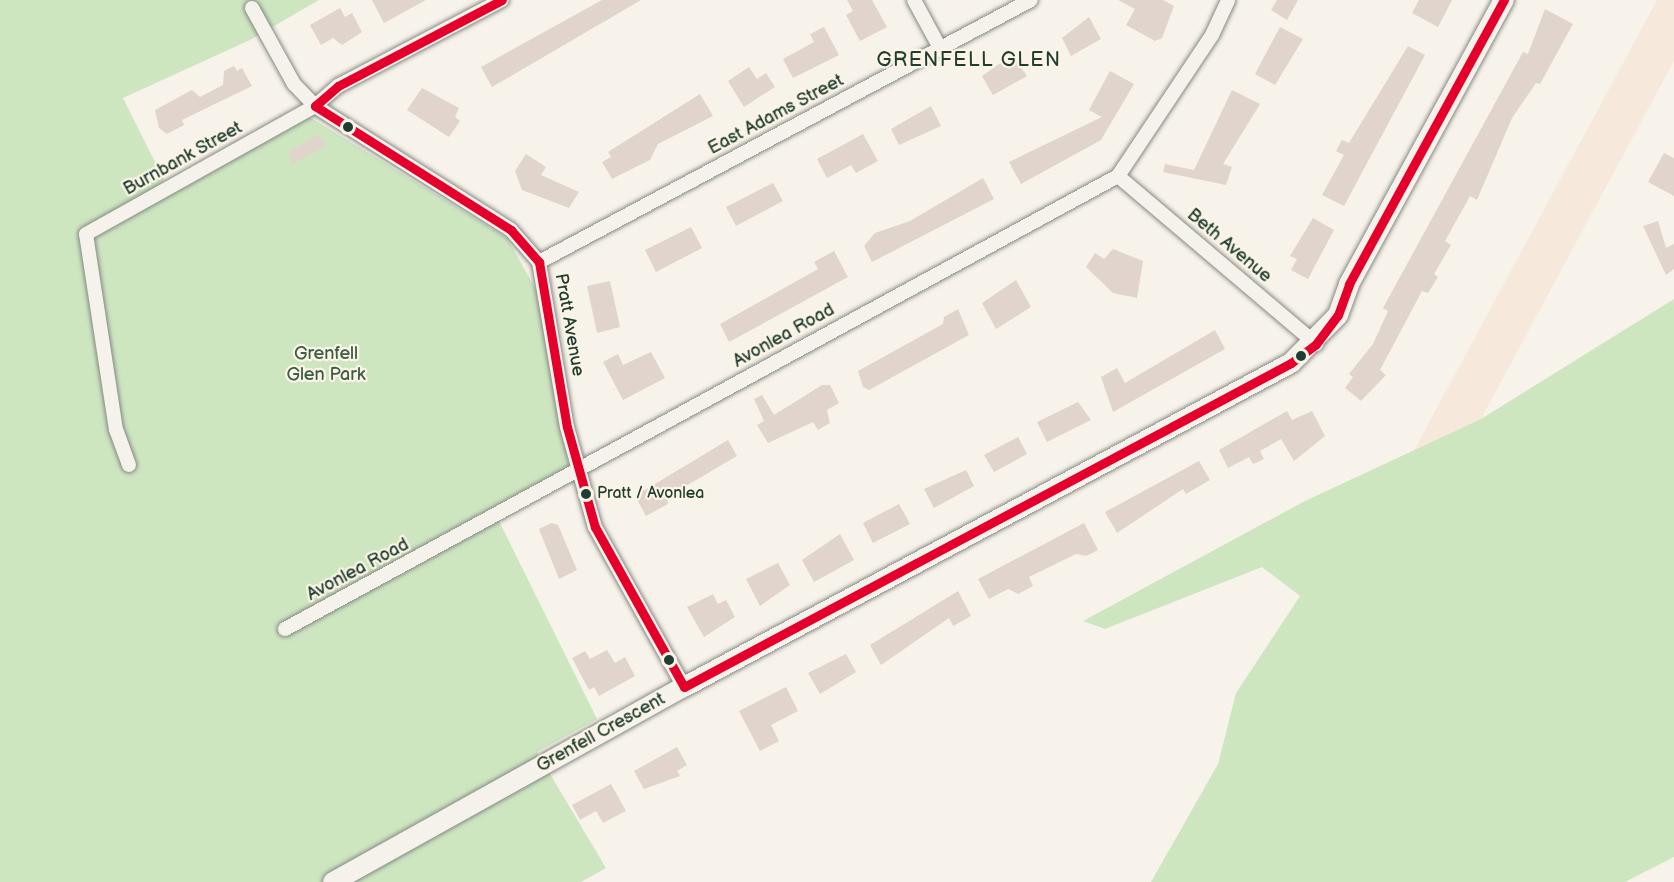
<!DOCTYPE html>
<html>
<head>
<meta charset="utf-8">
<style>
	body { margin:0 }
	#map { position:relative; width:1674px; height:882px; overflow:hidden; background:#f7f3ea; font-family:"Balsamiq Sans",sans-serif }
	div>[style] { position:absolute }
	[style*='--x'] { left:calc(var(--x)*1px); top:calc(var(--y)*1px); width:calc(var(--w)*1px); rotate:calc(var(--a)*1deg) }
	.built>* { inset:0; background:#f6e9db }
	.green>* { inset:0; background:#cde6c0 }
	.building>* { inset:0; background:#e0d4cc }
	.roads { filter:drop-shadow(0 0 2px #868984) drop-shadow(0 0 2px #868984) }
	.street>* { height:14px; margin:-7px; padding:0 7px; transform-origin:7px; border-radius:7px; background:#f5f2ec }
	.secondary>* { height:20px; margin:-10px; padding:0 10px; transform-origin:10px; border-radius:10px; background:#f5f2ec }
	.bus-1>* { height:9px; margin:-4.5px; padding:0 4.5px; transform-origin:4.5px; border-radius:4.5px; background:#e4002b }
	.dots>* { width:16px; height:16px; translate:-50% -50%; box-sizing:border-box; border:3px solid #fcf5e5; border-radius:50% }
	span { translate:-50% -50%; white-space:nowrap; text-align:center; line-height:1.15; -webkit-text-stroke:4.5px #fcf5e5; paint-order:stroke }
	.bus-label { font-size:16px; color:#1f3d34 }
	.left { translate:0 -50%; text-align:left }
	.street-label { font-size:18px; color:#1f3d34 }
	.park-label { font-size:18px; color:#3b5d49 }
	.neighbourhood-label { font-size:20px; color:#1f3d34; letter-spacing:1.5px }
</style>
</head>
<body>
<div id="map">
	<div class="built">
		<i style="clip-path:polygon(1657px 0,1674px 0,1674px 61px,1495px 393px,1231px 882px,1181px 882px)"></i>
	</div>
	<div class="green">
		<i style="clip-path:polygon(0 0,319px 0,250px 40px,123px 98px,164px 180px,101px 234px,308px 116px,507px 238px,537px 291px,569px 467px,493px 509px,597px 719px,537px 752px,606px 868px,581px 882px,0 882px)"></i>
		<i style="clip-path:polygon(1674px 299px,1674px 857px,1625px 882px,1151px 882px,1218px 764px,1236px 693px,1300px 596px,1262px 567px,1105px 629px,1083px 621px,1305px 501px,1481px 419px)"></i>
	</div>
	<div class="building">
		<i style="clip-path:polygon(372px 0,426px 0,384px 23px)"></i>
		<i style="clip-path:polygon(602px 0,641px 0,492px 87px,481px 67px)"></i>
		<i style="clip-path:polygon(847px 0,872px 0,887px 27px,860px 41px,846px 15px,853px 11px)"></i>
		<i style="clip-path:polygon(1118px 0,1163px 0,1174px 6px,1162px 38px,1155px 41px,1126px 25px,1135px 9px)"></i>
		<i style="clip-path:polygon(1277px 0,1298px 0,1287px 20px,1271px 10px)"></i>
		<i style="clip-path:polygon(1419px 0,1452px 0,1438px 27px,1412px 13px)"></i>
		<i style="clip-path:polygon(340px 8px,345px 17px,352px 13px,362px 32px,342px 45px,333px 38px,321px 45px,310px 25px)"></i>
		<i style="clip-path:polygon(1545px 9px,1573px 24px,1540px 84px,1536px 83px,1512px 118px,1477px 200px,1470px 196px,1445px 241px,1451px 245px,1434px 274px,1438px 277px,1428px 293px,1422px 291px,1380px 370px,1386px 375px,1361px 401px,1345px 388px,1353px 377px,1349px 374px,1373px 344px,1388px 311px,1383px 308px,1523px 52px,1528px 54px)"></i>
		<i style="clip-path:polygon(1089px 17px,1101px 39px,1071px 56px,1062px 38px)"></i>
		<i style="clip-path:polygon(824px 27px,839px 55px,793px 78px,783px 59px,814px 42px,810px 34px)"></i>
		<i style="clip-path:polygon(1280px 27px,1303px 39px,1275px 85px,1255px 74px)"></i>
		<i style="clip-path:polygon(1408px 46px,1425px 55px,1344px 206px,1322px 195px,1344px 155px,1336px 151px,1342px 140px,1349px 143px)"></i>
		<i style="clip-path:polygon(1012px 55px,1027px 76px,993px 95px,982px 76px)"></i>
		<i style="clip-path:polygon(234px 66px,237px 71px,242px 68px,252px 86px,182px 120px,184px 125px,167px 134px,159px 128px,155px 110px,192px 90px,200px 97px,223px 85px,224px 71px)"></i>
		<i style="clip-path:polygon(749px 67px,757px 79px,766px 73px,775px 87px,744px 107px,728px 81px)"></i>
		<i style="clip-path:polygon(1110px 71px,1134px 84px,1101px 140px,1021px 184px,1009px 162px,1102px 117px,1089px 110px)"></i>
		<i style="clip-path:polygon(422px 88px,459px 108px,455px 117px,460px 121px,449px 137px,407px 110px)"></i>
		<i style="clip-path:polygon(1232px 90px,1260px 104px,1223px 164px,1232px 167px,1226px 185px,1163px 172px,1165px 164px,1194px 170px)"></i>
		<i style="clip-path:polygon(700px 94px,713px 116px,658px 144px,650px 160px,612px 179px,602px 162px,611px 157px,608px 152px)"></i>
		<i style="clip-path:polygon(931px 106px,941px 126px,899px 145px,891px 129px)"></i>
		<i style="clip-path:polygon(863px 134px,878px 161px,856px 173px,851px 165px,827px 178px,817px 159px)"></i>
		<i style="clip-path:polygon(318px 135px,327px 145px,291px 165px,290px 151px)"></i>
		<i style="clip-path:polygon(1664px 153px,1674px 158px,1674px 196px,1648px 182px)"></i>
		<i style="clip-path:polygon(526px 154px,546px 167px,541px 175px,579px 192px,569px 208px,522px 190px,515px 171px)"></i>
		<i style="clip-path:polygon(983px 178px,994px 199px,872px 262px,864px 246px,875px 233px,910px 221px)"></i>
		<i style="clip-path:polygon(773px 183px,783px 201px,736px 226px,726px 207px)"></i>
		<i style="clip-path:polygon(1313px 218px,1334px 230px,1308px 279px,1291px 270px,1297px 259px,1290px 256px)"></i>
		<i style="clip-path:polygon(1658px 221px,1666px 248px,1674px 244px,1674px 269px,1666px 275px,1643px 226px)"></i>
		<i style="clip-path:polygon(691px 227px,702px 248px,656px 272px,645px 250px)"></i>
		<i style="clip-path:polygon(1113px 249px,1143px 261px,1137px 298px,1113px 293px,1086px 267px,1095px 253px,1104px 259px)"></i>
		<i style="clip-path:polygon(834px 251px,848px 277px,729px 342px,720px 324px,818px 269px,814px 262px)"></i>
		<i style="clip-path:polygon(1016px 280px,1031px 307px,996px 329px,982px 303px)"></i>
		<i style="clip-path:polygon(610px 281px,620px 327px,597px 333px,587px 286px)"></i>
		<i style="clip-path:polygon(958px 309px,969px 335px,869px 390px,863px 387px,858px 371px,943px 324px,944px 317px)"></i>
		<i style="clip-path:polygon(1215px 330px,1225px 349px,1113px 412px,1101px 377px,1117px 368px,1125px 383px)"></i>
		<i style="clip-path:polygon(651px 352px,665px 378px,623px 400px,603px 362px,618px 354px,623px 365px)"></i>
		<i style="clip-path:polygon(822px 385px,830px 385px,839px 403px,827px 410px,830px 423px,818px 430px,813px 422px,768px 443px,757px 425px,764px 421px,754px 399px,762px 395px,774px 415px)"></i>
		<i style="clip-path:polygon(1078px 402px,1091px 420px,1047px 442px,1037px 422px)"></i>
		<i style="clip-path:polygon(1287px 411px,1292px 420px,1312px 411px,1325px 436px,1294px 461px,1281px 439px,1260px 451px,1264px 459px,1253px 464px,1249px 457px,1228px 468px,1219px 450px)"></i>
		<i style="clip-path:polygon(1018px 437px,1027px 454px,994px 472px,984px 455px)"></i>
		<i style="clip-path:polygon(728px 440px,737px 456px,667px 497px,668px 504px,646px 516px,635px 496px)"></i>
		<i style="clip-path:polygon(1199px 461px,1210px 480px,1186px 494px,1183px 489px,1117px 533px,1105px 512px)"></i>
		<i style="clip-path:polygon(966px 470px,974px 486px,934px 508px,924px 489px)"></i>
		<i style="clip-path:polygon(899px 504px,910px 524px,873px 543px,863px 523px)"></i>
		<i style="clip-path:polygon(551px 523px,558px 525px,577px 570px,559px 579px,539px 529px)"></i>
		<i style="clip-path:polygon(1084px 523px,1098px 550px,1086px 556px,1076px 554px,1029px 577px,1033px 586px,1018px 594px,1008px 589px,989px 599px,978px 579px)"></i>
		<i style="clip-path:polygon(840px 534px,854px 560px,814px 582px,802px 560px)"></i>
		<i style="clip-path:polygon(778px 563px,790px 585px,760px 606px,746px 579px)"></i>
		<i style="clip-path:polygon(958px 591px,971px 616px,953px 626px,949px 618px,881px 665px,870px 645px)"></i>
		<i style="clip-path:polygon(713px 594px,718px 604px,726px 600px,735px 617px,704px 637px,687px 607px)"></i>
		<i style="clip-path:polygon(607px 650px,615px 663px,625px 657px,635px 676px,599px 696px,594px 687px,589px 690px,572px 658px,585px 651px,590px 659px)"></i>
		<i style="clip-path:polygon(846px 654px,856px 672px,820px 694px,808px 673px)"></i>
		<i style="clip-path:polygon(786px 687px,798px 711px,771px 725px,779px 741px,760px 751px,739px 711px)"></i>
		<i style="clip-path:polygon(677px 747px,687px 765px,677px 771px,680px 776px,644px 789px,634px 771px)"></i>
		<i style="clip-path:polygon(611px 784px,626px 811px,603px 823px,596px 811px,580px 820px,572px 805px)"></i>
	</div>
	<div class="roads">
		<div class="street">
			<i style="--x:914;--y:0;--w:55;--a:61.6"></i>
			<i style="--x:252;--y:8;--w:87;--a:61.1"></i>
			<i style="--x:294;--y:84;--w:30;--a:46"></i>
			<i style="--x:315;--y:106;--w:232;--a:32.3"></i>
			<i style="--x:511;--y:230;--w:43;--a:48.8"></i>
			<i style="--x:539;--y:262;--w:167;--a:80.4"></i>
			<i style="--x:567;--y:427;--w:104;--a:74.4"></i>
			<i style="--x:595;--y:527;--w:183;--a:60.9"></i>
			<i style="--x:1118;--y:176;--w:260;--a:40.3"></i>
			<i style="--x:539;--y:262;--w:557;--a:-28.04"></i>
			<i style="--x:129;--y:465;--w:37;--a:-110"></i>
			<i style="--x:116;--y:430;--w:198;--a:-98.7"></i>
			<i style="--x:86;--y:234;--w:262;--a:-29.2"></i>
			<i style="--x:315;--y:106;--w:30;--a:-41"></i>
			<i style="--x:338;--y:86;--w:185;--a:-27.7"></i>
			<i style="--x:285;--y:629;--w:948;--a:-28.54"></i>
			<i style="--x:1118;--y:176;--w:169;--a:-56.3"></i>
			<i style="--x:1212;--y:35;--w:38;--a:-65"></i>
		</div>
		<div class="secondary">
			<i style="--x:333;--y:882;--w:402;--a:-29.1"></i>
			<i style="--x:684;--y:687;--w:688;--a:-28.09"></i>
			<i style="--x:1291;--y:363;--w:67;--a:-45.6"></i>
			<i style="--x:1338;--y:315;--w:33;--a:-70"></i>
			<i style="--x:1349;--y:284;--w:324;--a:-61.4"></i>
		</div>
	</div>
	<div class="bus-1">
		<i style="--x:315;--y:106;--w:232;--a:32.3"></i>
		<i style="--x:511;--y:230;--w:43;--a:48.8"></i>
		<i style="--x:539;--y:262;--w:167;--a:80.4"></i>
		<i style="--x:567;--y:427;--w:104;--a:74.4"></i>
		<i style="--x:595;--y:527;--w:183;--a:60.9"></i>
		<i style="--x:315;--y:106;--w:30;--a:-41"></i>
		<i style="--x:338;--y:86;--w:185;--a:-27.7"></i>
		<i style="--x:684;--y:687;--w:688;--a:-28.09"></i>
		<i style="--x:1291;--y:363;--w:31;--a:-37"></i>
		<i style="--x:1316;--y:344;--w:36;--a:-53"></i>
		<i style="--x:1338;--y:315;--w:33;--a:-70"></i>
		<i style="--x:1349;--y:284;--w:324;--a:-61.4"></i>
	</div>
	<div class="dots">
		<i style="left:348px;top:127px;background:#1f3d34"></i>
		<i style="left:1301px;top:356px;background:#1f3d34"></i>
		<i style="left:586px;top:494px;background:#1f3d34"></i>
		<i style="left:669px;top:660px;background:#1f3d34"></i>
	</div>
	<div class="bus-label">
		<span class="left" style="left:597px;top:494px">Pratt / Avonlea</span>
	</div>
	<div class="street-label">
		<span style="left:776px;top:115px;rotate:-28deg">East Adams Street</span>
		<span style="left:183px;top:159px;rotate:-29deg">Burnbank Street</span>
		<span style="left:1229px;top:246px;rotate:40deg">Beth Avenue</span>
		<span style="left:569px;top:325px;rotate:80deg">Pratt Avenue</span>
		<span style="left:784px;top:336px;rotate:-29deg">Avonlea Road</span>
		<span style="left:358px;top:570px;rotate:-28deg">Avonlea Road</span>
		<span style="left:601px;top:733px;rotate:-29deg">Grenfell Crescent</span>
	</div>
	<div class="park-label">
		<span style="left:326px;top:365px">Grenfell<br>Glen Park</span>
	</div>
	<div class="neighbourhood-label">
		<span style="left:969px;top:60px">GRENFELL GLEN</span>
	</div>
</div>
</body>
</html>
